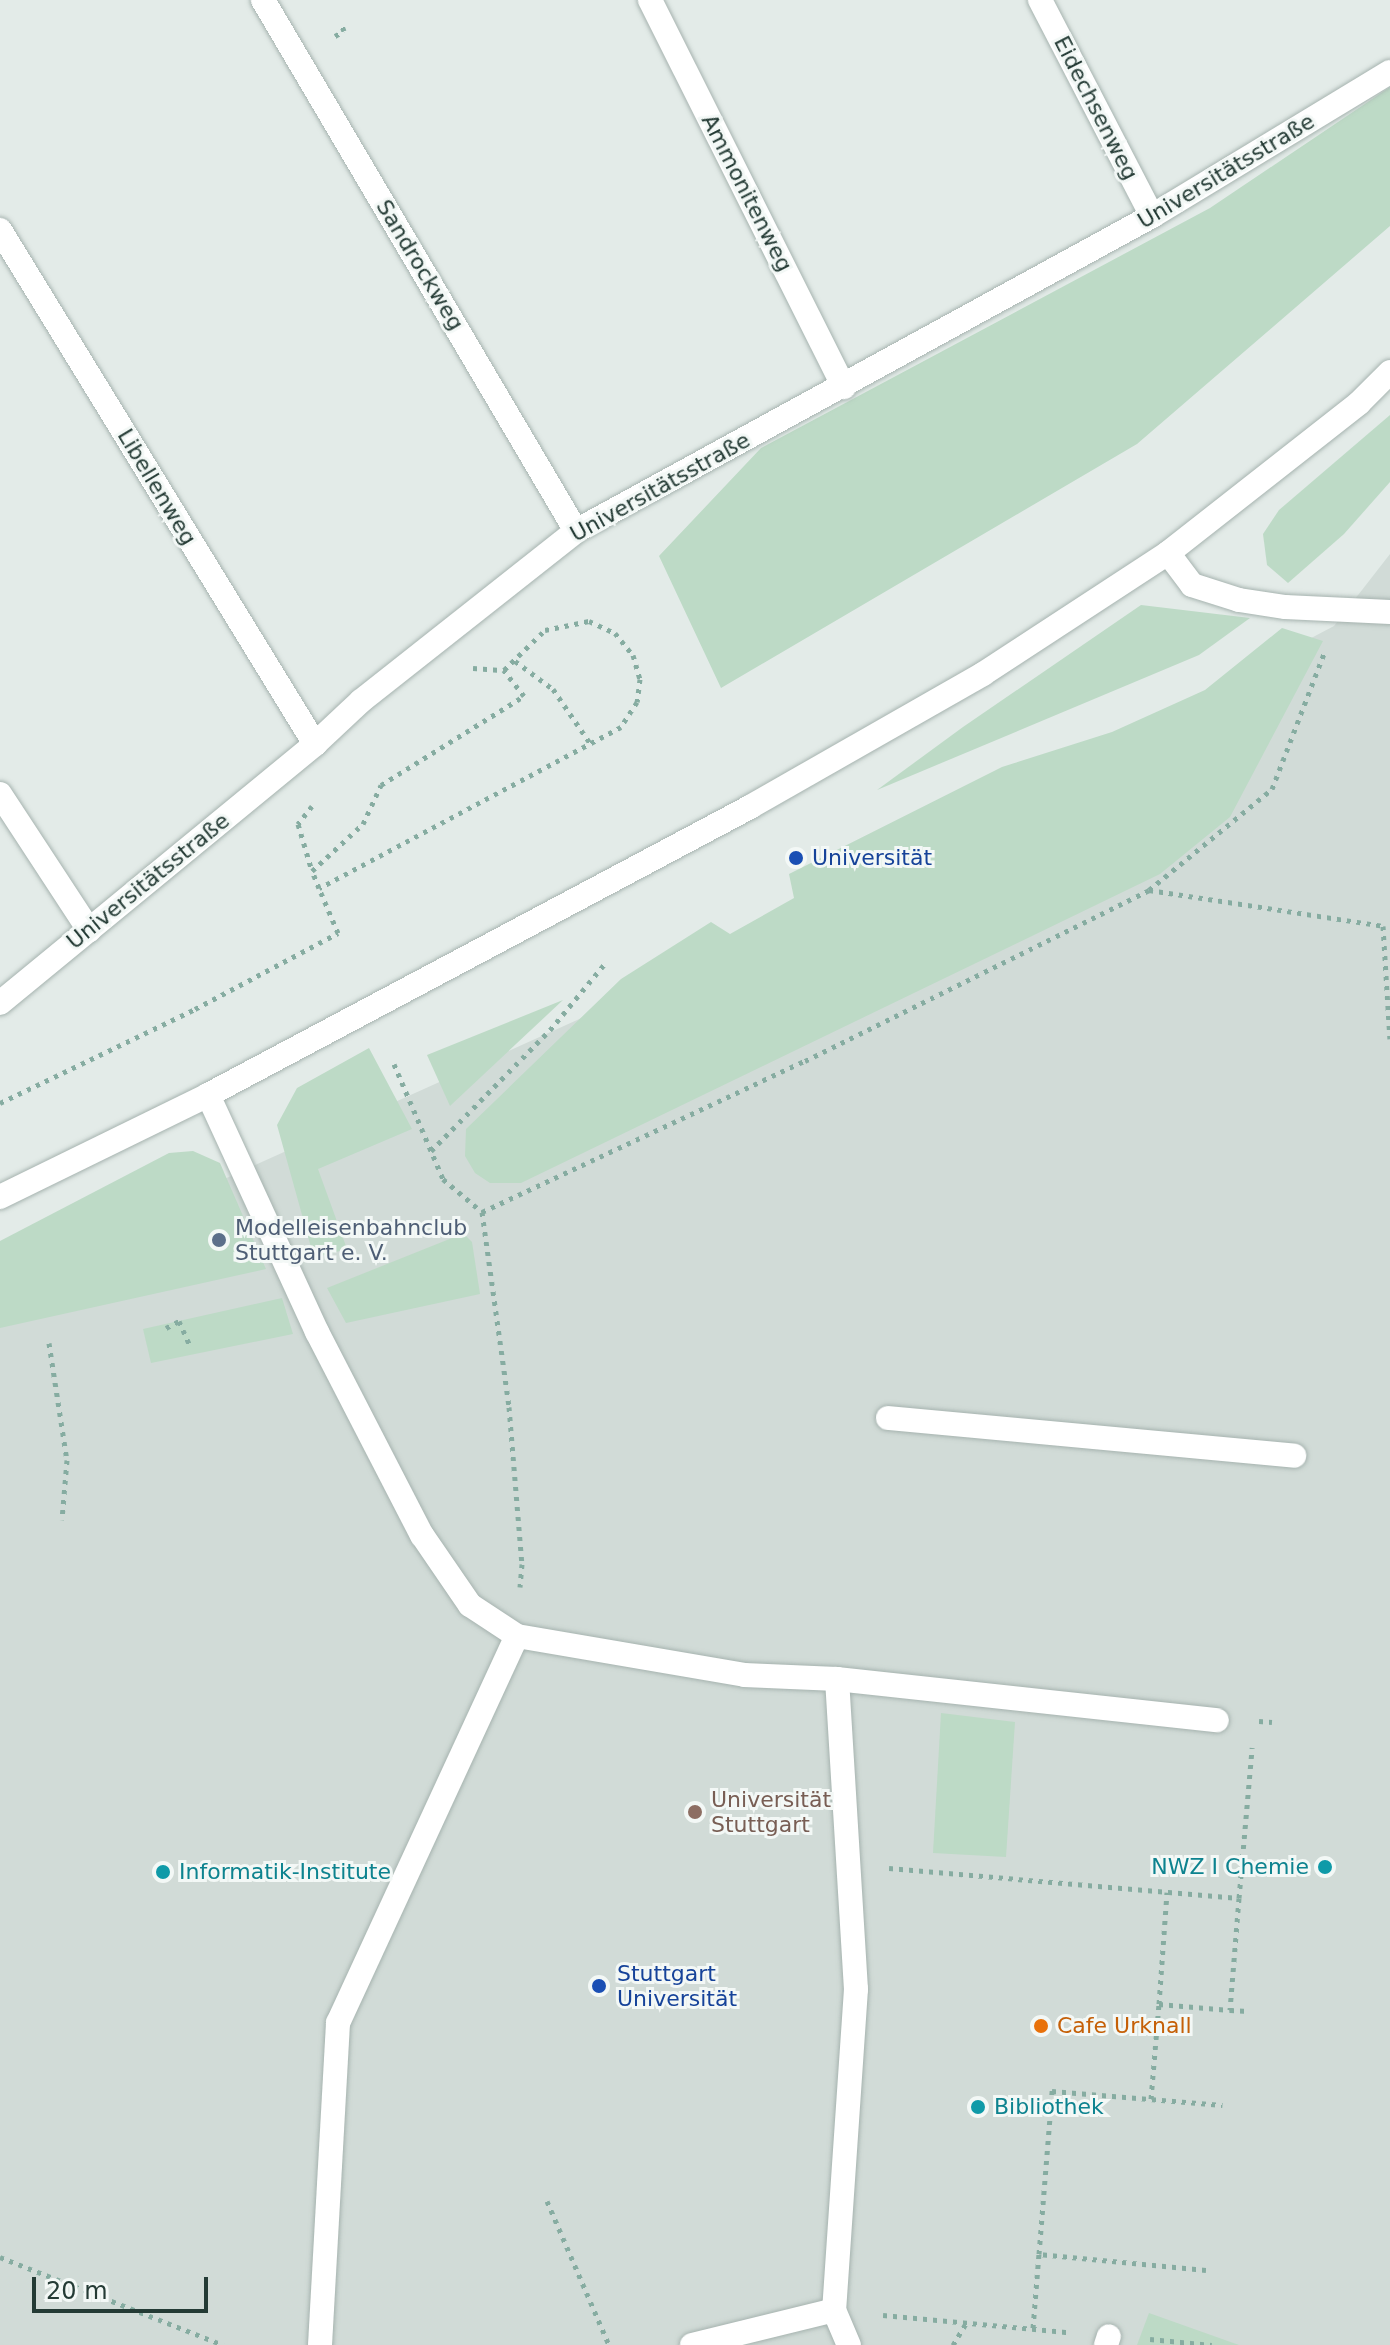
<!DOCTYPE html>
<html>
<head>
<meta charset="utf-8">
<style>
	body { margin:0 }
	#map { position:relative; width:1390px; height:2345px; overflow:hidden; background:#e3ebe8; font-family:"DejaVu Sans",sans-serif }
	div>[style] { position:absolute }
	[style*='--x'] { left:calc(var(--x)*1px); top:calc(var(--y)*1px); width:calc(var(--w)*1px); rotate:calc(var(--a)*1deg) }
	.built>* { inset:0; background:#d1dbd7 }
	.green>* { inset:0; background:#bddac6 }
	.path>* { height:5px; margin-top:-2.5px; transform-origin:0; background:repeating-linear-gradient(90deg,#86aca1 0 4px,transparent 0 10px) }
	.roads { filter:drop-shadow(0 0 2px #a6b3af) drop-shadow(0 0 2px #a6b3af) }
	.service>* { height:24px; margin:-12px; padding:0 12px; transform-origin:12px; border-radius:12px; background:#fff }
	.pedestrian>* { height:24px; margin:-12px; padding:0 12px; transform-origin:12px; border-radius:12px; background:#fff }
	.minor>* { height:24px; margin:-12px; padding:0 12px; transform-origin:12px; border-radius:12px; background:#fff }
	.tertiary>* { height:24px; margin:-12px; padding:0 12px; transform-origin:12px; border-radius:12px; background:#fff }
	.dots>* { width:22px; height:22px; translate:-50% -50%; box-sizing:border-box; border:4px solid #f3f8f6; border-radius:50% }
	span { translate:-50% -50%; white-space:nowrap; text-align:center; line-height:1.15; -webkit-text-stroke:6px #f3f8f6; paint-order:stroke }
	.street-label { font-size:22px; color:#243b35 }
	.transit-label { font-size:22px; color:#164399 }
	.left { translate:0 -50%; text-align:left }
	.service-label { font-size:22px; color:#4e5e75 }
	.education-label { font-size:22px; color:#785e54 }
	.culture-label { font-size:22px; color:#0d838f }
	.right { translate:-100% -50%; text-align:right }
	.food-label { font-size:22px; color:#c56008 }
	.scale { position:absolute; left:32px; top:2277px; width:176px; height:36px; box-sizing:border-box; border:4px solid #243b35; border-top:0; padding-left:10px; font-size:24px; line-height:28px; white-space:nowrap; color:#243b35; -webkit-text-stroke:6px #f3f8f6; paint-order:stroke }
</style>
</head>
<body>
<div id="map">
	<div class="built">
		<i style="clip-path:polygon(1390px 554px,1390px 2345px,0 2345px,0 1280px,657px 984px,1334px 626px)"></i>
	</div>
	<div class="green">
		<i style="clip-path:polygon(1390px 87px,1390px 226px,1137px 444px,721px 688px,659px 556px,761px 448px,1210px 208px)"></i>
		<i style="clip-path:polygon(1390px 415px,1390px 482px,1344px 534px,1288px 583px,1267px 565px,1263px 534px,1279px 510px)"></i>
		<i style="clip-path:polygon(1141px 605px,1250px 618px,1199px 655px,877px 790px,963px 727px)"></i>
		<i style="clip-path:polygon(1282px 628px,1323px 641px,1230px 817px,1160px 874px,521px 1183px,490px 1183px,475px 1173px,465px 1156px,466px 1129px,621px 979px,711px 922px,730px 934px,794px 898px,789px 874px,1002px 767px,1112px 732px,1205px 690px)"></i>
		<i style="clip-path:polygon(563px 1000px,450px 1106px,427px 1055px)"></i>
		<i style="clip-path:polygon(369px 1048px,412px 1129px,318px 1169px,347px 1249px,314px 1258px,277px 1125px,297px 1088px)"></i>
		<i style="clip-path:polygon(193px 1151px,220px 1163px,266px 1269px,0 1328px,0 1241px,169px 1153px)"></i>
		<i style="clip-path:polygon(466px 1236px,472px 1242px,480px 1294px,346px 1323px,327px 1288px,452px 1238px)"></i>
		<i style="clip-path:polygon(282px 1298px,293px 1334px,151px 1363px,143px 1329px)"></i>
		<i style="clip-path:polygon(941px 1713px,1015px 1722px,1006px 1857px,933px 1853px)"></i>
		<i style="clip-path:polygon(1149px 2313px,1239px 2345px,1137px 2345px)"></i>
	</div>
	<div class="path">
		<i style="--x:335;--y:36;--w:10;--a:-29"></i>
		<i style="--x:344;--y:31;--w:9;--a:-111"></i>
		<i style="--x:515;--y:661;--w:47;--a:36.4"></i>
		<i style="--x:553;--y:689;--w:65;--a:55.6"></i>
		<i style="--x:473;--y:668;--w:31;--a:4"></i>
		<i style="--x:312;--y:806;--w:23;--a:128"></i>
		<i style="--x:298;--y:824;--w:49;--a:73.4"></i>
		<i style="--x:1149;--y:890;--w:237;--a:8.7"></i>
		<i style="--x:1383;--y:926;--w:113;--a:86.5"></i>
		<i style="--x:394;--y:1064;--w:125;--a:66.9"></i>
		<i style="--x:443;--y:1179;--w:51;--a:40.2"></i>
		<i style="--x:482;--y:1212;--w:197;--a:82.1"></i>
		<i style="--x:509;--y:1407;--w:158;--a:85.3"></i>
		<i style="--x:522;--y:1564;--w:23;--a:95"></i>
		<i style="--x:0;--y:1103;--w:216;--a:-25.7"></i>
		<i style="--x:195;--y:1009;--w:162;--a:-28"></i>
		<i style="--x:338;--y:933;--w:49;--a:-112.9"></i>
		<i style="--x:319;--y:888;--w:18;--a:-112"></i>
		<i style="--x:312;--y:871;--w:69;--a:-42.7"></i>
		<i style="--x:363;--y:824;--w:43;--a:-65.2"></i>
		<i style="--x:381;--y:785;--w:168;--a:-31.9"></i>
		<i style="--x:524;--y:696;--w:33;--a:-128"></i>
		<i style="--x:504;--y:670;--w:57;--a:-44.3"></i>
		<i style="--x:545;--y:630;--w:45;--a:-11.6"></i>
		<i style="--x:589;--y:621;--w:29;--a:25"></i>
		<i style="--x:615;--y:633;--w:28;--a:51"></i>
		<i style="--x:633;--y:655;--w:25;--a:74"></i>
		<i style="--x:640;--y:679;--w:23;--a:97"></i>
		<i style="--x:637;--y:702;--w:30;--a:123"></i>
		<i style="--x:621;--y:727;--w:342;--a:151.9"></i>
		<i style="--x:431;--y:1151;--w:170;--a:-45.5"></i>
		<i style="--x:550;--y:1030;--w:89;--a:-50.4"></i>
		<i style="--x:482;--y:1212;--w:357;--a:-25.1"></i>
		<i style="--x:805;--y:1061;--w:384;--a:-26.4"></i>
		<i style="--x:1149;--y:890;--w:159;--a:-39.4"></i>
		<i style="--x:1272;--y:789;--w:148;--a:-69"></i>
		<i style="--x:166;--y:1328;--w:15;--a:-28"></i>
		<i style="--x:179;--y:1321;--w:27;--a:66"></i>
		<i style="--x:49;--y:1343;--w:118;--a:81.3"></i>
		<i style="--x:67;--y:1460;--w:60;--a:94.8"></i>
		<i style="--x:1259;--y:1721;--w:13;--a:4"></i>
		<i style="--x:889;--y:1868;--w:351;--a:4.9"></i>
		<i style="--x:1239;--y:1898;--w:112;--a:94.6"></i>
		<i style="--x:1230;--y:2010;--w:18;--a:3"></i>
		<i style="--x:1239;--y:1898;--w:151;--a:-85"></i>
		<i style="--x:1159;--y:2004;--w:112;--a:-85.9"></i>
		<i style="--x:1151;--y:2099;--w:95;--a:-85.2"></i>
		<i style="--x:1159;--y:2004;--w:71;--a:4.8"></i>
		<i style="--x:547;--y:2201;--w:157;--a:66.7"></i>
		<i style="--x:0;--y:2257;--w:240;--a:21.5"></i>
		<i style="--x:1206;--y:2270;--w:168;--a:-174.5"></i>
		<i style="--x:1039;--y:2254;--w:164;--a:-85.4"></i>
		<i style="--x:1052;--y:2091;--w:171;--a:4.7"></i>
		<i style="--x:883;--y:2315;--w:186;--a:5.3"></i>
		<i style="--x:1033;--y:2328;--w:74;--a:-85.4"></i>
		<i style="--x:1150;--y:2339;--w:62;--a:5.5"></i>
		<i style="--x:953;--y:2345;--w:27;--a:-59"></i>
	</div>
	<div class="roads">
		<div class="service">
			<i style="--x:1168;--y:553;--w:40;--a:53"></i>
			<i style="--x:1192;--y:585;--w:49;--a:17.7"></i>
			<i style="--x:1239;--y:600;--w:47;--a:8.7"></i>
			<i style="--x:1285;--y:607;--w:105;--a:2.7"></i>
			<i style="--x:208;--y:1095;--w:261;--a:65.3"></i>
			<i style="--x:317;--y:1332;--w:229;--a:62.7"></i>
			<i style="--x:422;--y:1535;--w:85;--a:55.6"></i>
			<i style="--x:470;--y:1605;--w:56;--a:33.4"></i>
			<i style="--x:517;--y:1636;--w:230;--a:9.7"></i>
			<i style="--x:744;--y:1675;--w:93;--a:2.5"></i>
			<i style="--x:837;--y:1679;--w:382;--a:6.2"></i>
			<i style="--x:888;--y:1418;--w:408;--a:5.3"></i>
		</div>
		<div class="pedestrian">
			<i style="--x:837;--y:1679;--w:311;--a:86.5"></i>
			<i style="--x:856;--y:1989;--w:322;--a:93.9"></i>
			<i style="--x:834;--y:2310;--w:38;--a:67"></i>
			<i style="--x:320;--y:2345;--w:323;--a:-86.8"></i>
			<i style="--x:338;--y:2023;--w:426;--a:-65.2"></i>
			<i style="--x:692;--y:2345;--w:146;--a:-13.8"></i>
			<i style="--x:1106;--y:2345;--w:9;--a:-72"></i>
		</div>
		<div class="minor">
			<i style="--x:263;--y:0;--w:616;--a:59.48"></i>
			<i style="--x:650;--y:0;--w:433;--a:63.4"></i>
			<i style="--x:1040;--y:0;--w:243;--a:62.6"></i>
			<i style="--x:0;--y:230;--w:603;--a:58.5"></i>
			<i style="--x:0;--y:794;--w:163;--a:56.8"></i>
			<i style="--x:0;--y:1003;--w:408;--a:-39.4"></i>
			<i style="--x:315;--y:744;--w:63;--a:-43.1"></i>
			<i style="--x:361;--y:701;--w:274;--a:-38.3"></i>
			<i style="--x:576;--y:531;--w:657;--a:-28.67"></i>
			<i style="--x:1152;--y:216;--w:278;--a:-31.2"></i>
		</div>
		<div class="tertiary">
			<i style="--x:0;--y:1197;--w:232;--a:-26.1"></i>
			<i style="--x:208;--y:1095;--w:614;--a:-27.98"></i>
			<i style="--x:750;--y:807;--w:268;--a:-29.7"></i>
			<i style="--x:983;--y:674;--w:221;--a:-33.2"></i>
			<i style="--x:1168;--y:553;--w:243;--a:-38.1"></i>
			<i style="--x:1359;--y:403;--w:44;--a:-45"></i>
		</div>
	</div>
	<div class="dots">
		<i style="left:796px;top:858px;background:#1a4fb4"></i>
		<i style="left:219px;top:1240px;background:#5c6f8a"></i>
		<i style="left:695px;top:1812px;background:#8d6e63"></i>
		<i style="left:1325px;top:1867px;background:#0f9aa8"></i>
		<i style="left:163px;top:1872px;background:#0f9aa8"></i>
		<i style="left:599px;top:1986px;background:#1a4fb4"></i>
		<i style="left:1041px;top:2026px;background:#e8710a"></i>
		<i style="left:978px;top:2107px;background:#0f9aa8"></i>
	</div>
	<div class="street-label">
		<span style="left:1096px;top:108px;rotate:63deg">Eidechsenweg</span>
		<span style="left:1226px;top:171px;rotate:-31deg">Universitätsstraße</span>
		<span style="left:747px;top:193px;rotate:63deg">Ammonitenweg</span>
		<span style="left:420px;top:265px;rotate:59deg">Sandrockweg</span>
		<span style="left:157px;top:487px;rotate:59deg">Libellenweg</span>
		<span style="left:660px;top:487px;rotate:-29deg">Universitätsstraße</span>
		<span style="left:148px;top:881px;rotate:-39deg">Universitätsstraße</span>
	</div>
	<div class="transit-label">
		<span class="left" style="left:812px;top:858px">Universität</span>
		<span class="left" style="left:617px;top:1986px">Stuttgart<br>Universität</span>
	</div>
	<div class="service-label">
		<span class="left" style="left:235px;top:1240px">Modelleisenbahnclub<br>Stuttgart e. V.</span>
	</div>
	<div class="education-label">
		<span class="left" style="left:711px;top:1812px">Universität<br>Stuttgart</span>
	</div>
	<div class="culture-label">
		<span class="right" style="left:1309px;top:1867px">NWZ I Chemie</span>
		<span class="left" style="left:179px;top:1872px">Informatik-Institute</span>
		<span class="left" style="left:994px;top:2107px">Bibliothek</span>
	</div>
	<div class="food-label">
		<span class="left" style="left:1057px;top:2026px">Cafe Urknall</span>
	</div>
	<div class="scale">20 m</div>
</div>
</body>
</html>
